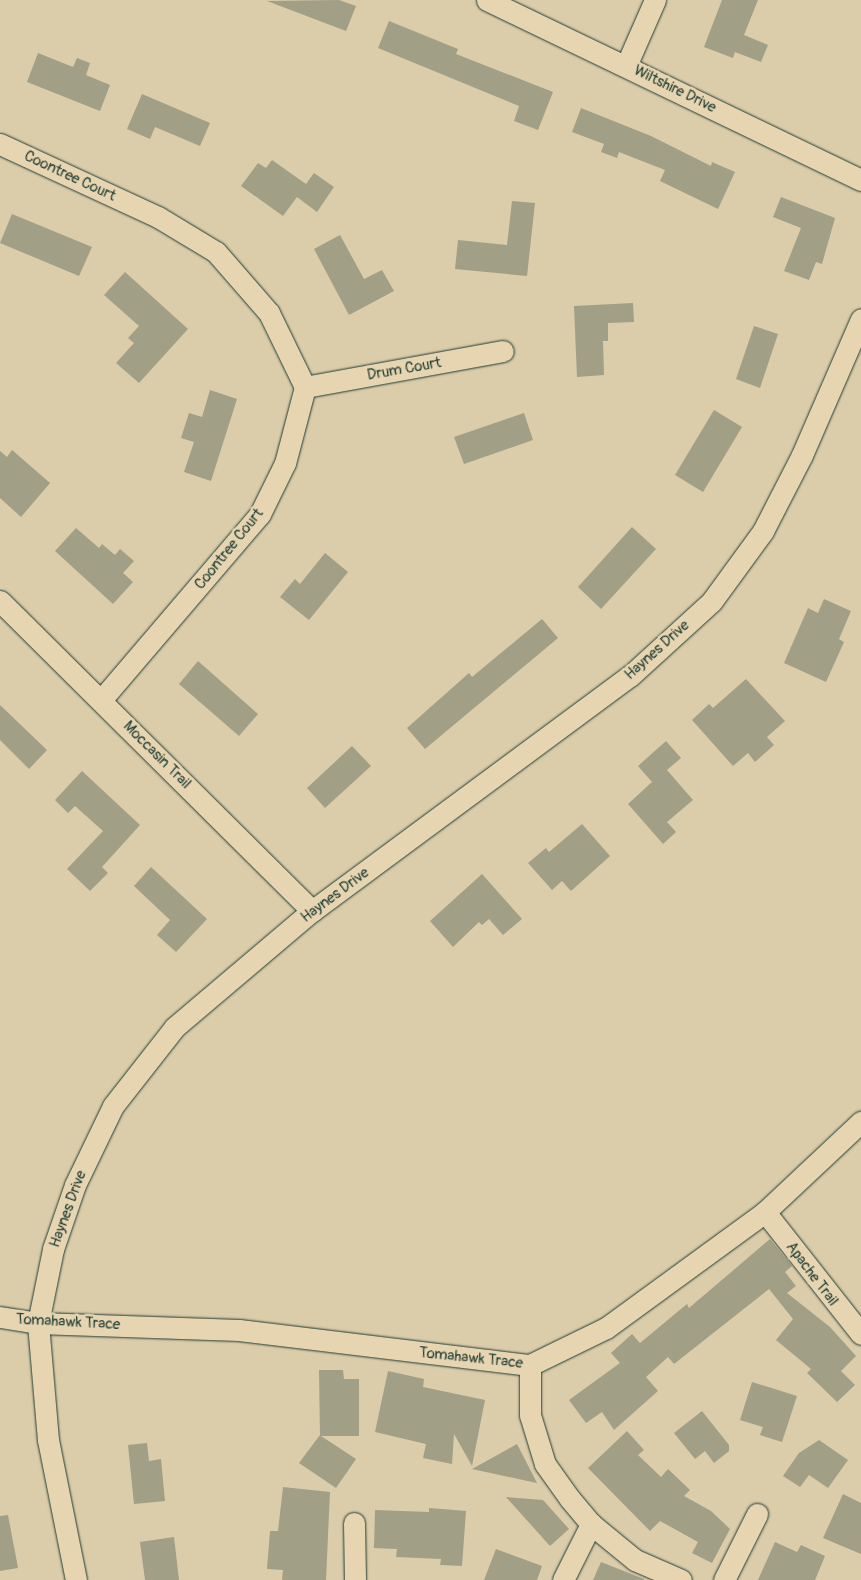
<!DOCTYPE html>
<html>
<head>
<meta charset="utf-8">
<style>
	body { margin:0 }
	#map { position:relative; width:861px; height:1580px; overflow:hidden; background:#dbccaa; font-family:Pangolin,sans-serif }
	div>[style] { position:absolute }
	[style*='--x'] { left:calc(var(--x)*1px); top:calc(var(--y)*1px); width:calc(var(--w)*1px); rotate:calc(var(--a)*1deg) }
	.building>* { inset:0; background:#a19f86 }
	.roads { filter:drop-shadow(0 0 1px #1f3d34) drop-shadow(0 0 1px #1f3d34) }
	.minor>* { height:21px; margin:-10.5px; padding:0 10.5px; transform-origin:10.5px; border-radius:10.5px; background:#e7d5b2 }
	span { translate:-50% -50%; white-space:nowrap; text-align:center; line-height:1.15; -webkit-text-stroke:5px #e7d5b2; paint-order:stroke }
	.street-label { font-size:15px; color:#1f3d34 }
</style>
</head>
<body>
<div id="map">
	<div class="building">
		<i style="clip-path:polygon(339px 0,356px 6px,346px 31px,267px 1px)"></i>
		<i style="clip-path:polygon(722px 0,758px 0,744px 35px,768px 45px,761px 62px,735px 52px,733px 58px,704px 47px)"></i>
		<i style="clip-path:polygon(389px 21px,458px 49px,456px 54px,553px 92px,538px 130px,514px 121px,519px 106px,378px 48px)"></i>
		<i style="clip-path:polygon(38px 53px,73px 67px,77px 58px,90px 63px,86px 75px,110px 85px,100px 111px,27px 82px)"></i>
		<i style="clip-path:polygon(142px 94px,210px 123px,200px 146px,155px 127px,150px 139px,127px 129px)"></i>
		<i style="clip-path:polygon(581px 108px,651px 136px,711px 166px,712px 162px,735px 172px,718px 209px,660px 181px,665px 170px,619px 152px,617px 158px,601px 152px,604px 144px,572px 132px)"></i>
		<i style="clip-path:polygon(272px 160px,306px 184px,314px 173px,334px 187px,317px 212px,297px 197px,283px 216px,241px 186px,258px 163px,266px 168px)"></i>
		<i style="clip-path:polygon(781px 197px,835px 218px,822px 264px,816px 262px,809px 280px,784px 271px,801px 228px,773px 217px)"></i>
		<i style="clip-path:polygon(512px 201px,535px 203px,527px 276px,455px 269px,458px 240px,507px 245px)"></i>
		<i style="clip-path:polygon(12px 214px,92px 247px,79px 276px,0 243px)"></i>
		<i style="clip-path:polygon(340px 235px,364px 279px,382px 270px,394px 291px,349px 315px,314px 249px)"></i>
		<i style="clip-path:polygon(125px 272px,188px 329px,139px 383px,116px 363px,134px 343px,128px 338px,139px 326px,104px 295px)"></i>
		<i style="clip-path:polygon(633px 303px,634px 322px,608px 323px,608px 341px,603px 341px,604px 375px,577px 377px,574px 306px)"></i>
		<i style="clip-path:polygon(754px 326px,778px 334px,760px 388px,736px 379px)"></i>
		<i style="clip-path:polygon(210px 390px,237px 399px,211px 481px,184px 472px,194px 442px,181px 438px,189px 413px,202px 417px)"></i>
		<i style="clip-path:polygon(714px 410px,742px 427px,703px 492px,675px 475px)"></i>
		<i style="clip-path:polygon(524px 413px,533px 440px,464px 464px,454px 437px)"></i>
		<i style="clip-path:polygon(12px 450px,50px 483px,21px 517px,0 498px,0 451px,7px 457px)"></i>
		<i style="clip-path:polygon(632px 527px,656px 549px,601px 609px,578px 587px)"></i>
		<i style="clip-path:polygon(76px 528px,99px 548px,102px 544px,115px 555px,120px 549px,134px 561px,123px 573px,133px 582px,113px 604px,55px 551px)"></i>
		<i style="clip-path:polygon(325px 553px,348px 572px,309px 620px,280px 597px,295px 579px,300px 584px)"></i>
		<i style="clip-path:polygon(824px 599px,851px 611px,839px 639px,844px 642px,826px 682px,784px 663px,808px 608px,818px 613px)"></i>
		<i style="clip-path:polygon(542px 619px,558px 638px,425px 749px,407px 728px,469px 673px,472px 677px)"></i>
		<i style="clip-path:polygon(198px 661px,258px 714px,239px 736px,179px 684px)"></i>
		<i style="clip-path:polygon(746px 679px,785px 721px,767px 737px,774px 745px,755px 762px,748px 753px,733px 766px,692px 720px,709px 704px,713px 708px)"></i>
		<i style="clip-path:polygon(0 705px,47px 750px,29px 769px,0 740px)"></i>
		<i style="clip-path:polygon(666px 741px,681px 758px,667px 770px,693px 800px,667px 822px,676px 832px,663px 844px,628px 804px,652px 782px,638px 766px)"></i>
		<i style="clip-path:polygon(352px 746px,371px 766px,325px 808px,307px 788px)"></i>
		<i style="clip-path:polygon(82px 771px,140px 825px,102px 867px,108px 873px,90px 891px,67px 869px,103px 831px,75px 806px,68px 813px,55px 800px)"></i>
		<i style="clip-path:polygon(582px 824px,610px 856px,571px 891px,562px 881px,552px 890px,528px 863px,546px 848px,549px 852px)"></i>
		<i style="clip-path:polygon(151px 867px,207px 919px,176px 952px,157px 935px,170px 920px,134px 886px)"></i>
		<i style="clip-path:polygon(482px 874px,522px 919px,503px 935px,489px 919px,482px 925px,479px 922px,453px 947px,430px 921px)"></i>
		<i style="clip-path:polygon(770px 1239px,792px 1266px,785px 1272px,796px 1286px,787px 1293px,830px 1327px,856px 1356px,841px 1371px,855px 1385px,837px 1402px,807px 1373px,811px 1369px,776px 1340px,793px 1319px,769px 1289px,674px 1364px,668px 1357px,646px 1377px,658px 1391px,614px 1430px,602px 1412px,586px 1423px,569px 1400px,620px 1363px,611px 1353px,632px 1334px,640px 1343px,687px 1304px,689px 1308px)"></i>
		<i style="clip-path:polygon(319px 1370px,343px 1370px,344px 1379px,359px 1379px,359px 1436px,321px 1436px,356px 1459px,336px 1488px,299px 1463px,320px 1435px)"></i>
		<i style="clip-path:polygon(388px 1371px,424px 1379px,423px 1387px,485px 1400px,472px 1466px,454px 1434px,452px 1464px,423px 1458px,426px 1444px,375px 1432px)"></i>
		<i style="clip-path:polygon(752px 1382px,797px 1396px,782px 1442px,760px 1435px,763px 1427px,740px 1420px)"></i>
		<i style="clip-path:polygon(702px 1411px,729px 1445px,729px 1451px,714px 1463px,705px 1451px,695px 1459px,674px 1433px)"></i>
		<i style="clip-path:polygon(627px 1431px,644px 1450px,638px 1455px,661px 1477px,668px 1469px,690px 1490px,684px 1496px,711px 1511px,730px 1529px,712px 1563px,692px 1553px,698px 1542px,660px 1521px,650px 1531px,588px 1468px)"></i>
		<i style="clip-path:polygon(819px 1440px,848px 1460px,828px 1488px,809px 1475px,800px 1487px,783px 1476px,799px 1453px)"></i>
		<i style="clip-path:polygon(147px 1443px,149px 1461px,161px 1459px,165px 1501px,134px 1504px,128px 1445px)"></i>
		<i style="clip-path:polygon(517px 1444px,537px 1483px,472px 1469px)"></i>
		<i style="clip-path:polygon(283px 1487px,330px 1492px,326px 1580px,282px 1580px,283px 1570px,267px 1569px,270px 1531px,278px 1531px)"></i>
		<i style="clip-path:polygon(843px 1494px,861px 1503px,861px 1554px,823px 1538px)"></i>
		<i style="clip-path:polygon(506px 1497px,543px 1500px,569px 1529px,550px 1546px)"></i>
		<i style="clip-path:polygon(429px 1508px,466px 1511px,462px 1566px,440px 1565px,441px 1559px,396px 1557px,397px 1549px,374px 1548px,375px 1510px,429px 1512px)"></i>
		<i style="clip-path:polygon(8px 1515px,18px 1568px,0 1571px,0 1516px)"></i>
		<i style="clip-path:polygon(174px 1537px,179px 1580px,145px 1580px,140px 1542px)"></i>
		<i style="clip-path:polygon(775px 1542px,797px 1552px,801px 1545px,825px 1556px,815px 1580px,758px 1580px)"></i>
		<i style="clip-path:polygon(496px 1549px,542px 1566px,537px 1580px,484px 1580px)"></i>
		<i style="clip-path:polygon(601px 1562px,644px 1579px,644px 1580px,593px 1580px)"></i>
	</div>
	<div class="roads">
		<div class="minor">
			<i style="--x:487;--y:0;--w:415;--a:25.7"></i>
			<i style="--x:626;--y:66;--w:72;--a:-66.3"></i>
			<i style="--x:0;--y:144;--w:174;--a:24.8"></i>
			<i style="--x:158;--y:217;--w:68;--a:31.1"></i>
			<i style="--x:216;--y:252;--w:81;--a:49"></i>
			<i style="--x:269;--y:313;--w:82;--a:64.1"></i>
			<i style="--x:305;--y:387;--w:79;--a:104.7"></i>
			<i style="--x:285;--y:463;--w:57;--a:116.1"></i>
			<i style="--x:260;--y:514;--w:243;--a:130.5"></i>
			<i style="--x:305;--y:387;--w:201;--a:-10.3"></i>
			<i style="--x:0;--y:601;--w:440;--a:44.8"></i>
			<i style="--x:765;--y:1212;--w:155;--a:51.8"></i>
			<i style="--x:0;--y:1317;--w:38;--a:9"></i>
			<i style="--x:38;--y:1323;--w:201;--a:2"></i>
			<i style="--x:239;--y:1330;--w:293;--a:6.9"></i>
			<i style="--x:530;--y:1365;--w:85;--a:-26"></i>
			<i style="--x:606;--y:1328;--w:197;--a:-36.1"></i>
			<i style="--x:765;--y:1212;--w:132;--a:-43.2"></i>
			<i style="--x:530;--y:1365;--w:50;--a:90"></i>
			<i style="--x:530;--y:1415;--w:51;--a:73"></i>
			<i style="--x:545;--y:1464;--w:43;--a:54.5"></i>
			<i style="--x:570;--y:1499;--w:33;--a:50"></i>
			<i style="--x:591;--y:1524;--w:57;--a:39.3"></i>
			<i style="--x:635;--y:1560;--w:50;--a:23.5"></i>
			<i style="--x:354;--y:1523;--w:57;--a:89"></i>
			<i style="--x:76;--y:1580;--w:143;--a:-101.3"></i>
			<i style="--x:48;--y:1440;--w:117;--a:-94.9"></i>
			<i style="--x:38;--y:1323;--w:76;--a:-78.5"></i>
			<i style="--x:53;--y:1249;--w:68;--a:-71"></i>
			<i style="--x:75;--y:1185;--w:88;--a:-64.3"></i>
			<i style="--x:113;--y:1106;--w:100;--a:-51.9"></i>
			<i style="--x:175;--y:1027;--w:180;--a:-40.3"></i>
			<i style="--x:312;--y:911;--w:395;--a:-36.5"></i>
			<i style="--x:630;--y:676;--w:111;--a:-42.4"></i>
			<i style="--x:712;--y:601;--w:87;--a:-53.9"></i>
			<i style="--x:763;--y:531;--w:85;--a:-62.8"></i>
			<i style="--x:802;--y:455;--w:148;--a:-66.5"></i>
			<i style="--x:563;--y:1580;--w:63;--a:-63.4"></i>
			<i style="--x:724;--y:1580;--w:74;--a:-63.4"></i>
		</div>
	</div>
	<div class="street-label">
		<span style="left:675px;top:89px;rotate:26deg">Wiltshire Drive</span>
		<span style="left:70px;top:176px;rotate:25deg">Coontree Court</span>
		<span style="left:404px;top:369px;rotate:-10deg">Drum Court</span>
		<span style="left:229px;top:549px;rotate:-51deg">Coontree Court</span>
		<span style="left:657px;top:650px;rotate:-42deg">Haynes Drive</span>
		<span style="left:157px;top:755px;rotate:45deg">Moccasin Trail</span>
		<span style="left:335px;top:895px;rotate:-37deg">Haynes Drive</span>
		<span style="left:68px;top:1209px;rotate:-70deg">Haynes Drive</span>
		<span style="left:812px;top:1274px;rotate:53deg">Apache Trail</span>
		<span style="left:68px;top:1322px;rotate:3deg">Tomahawk Trace</span>
		<span style="left:471px;top:1358px;rotate:6deg">Tomahawk Trace</span>
	</div>
</div>
</body>
</html>
